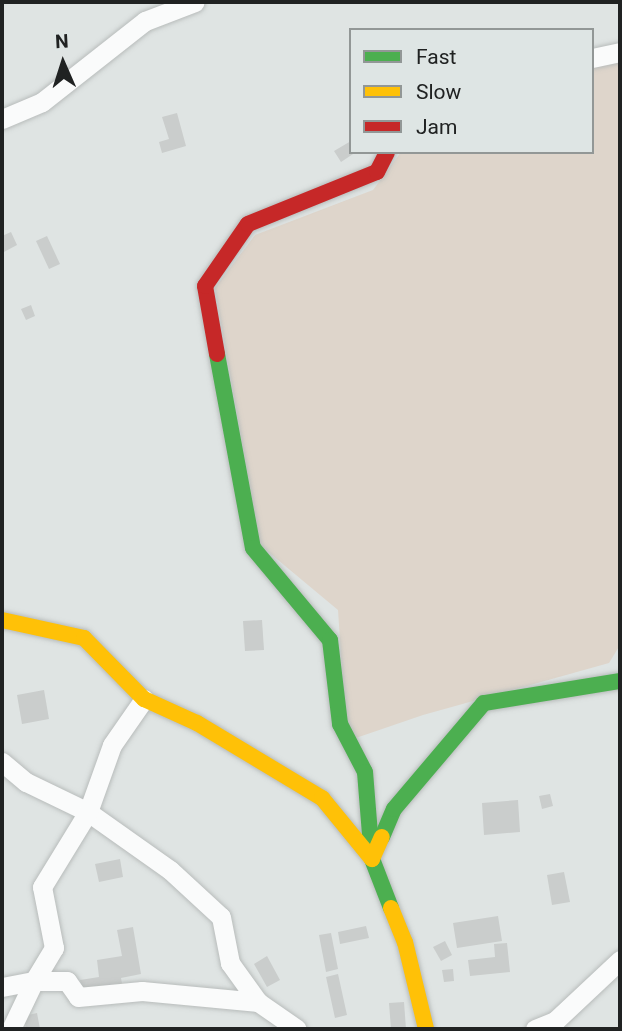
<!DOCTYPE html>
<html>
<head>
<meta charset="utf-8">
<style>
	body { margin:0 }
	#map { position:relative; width:622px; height:1031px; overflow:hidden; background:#dfe4e3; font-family:Roboto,sans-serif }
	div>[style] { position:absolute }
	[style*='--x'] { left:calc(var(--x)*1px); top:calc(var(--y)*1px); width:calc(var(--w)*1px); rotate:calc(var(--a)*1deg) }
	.green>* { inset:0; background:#ded5cb }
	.building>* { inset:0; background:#cacdcc }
	.roads { filter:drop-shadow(0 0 2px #b8bcbb) drop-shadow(0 0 2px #b8bcbb) }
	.street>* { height:19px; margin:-9.5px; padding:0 9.5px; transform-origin:9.5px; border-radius:9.5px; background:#fafbfb }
	.fast>* { height:16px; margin:-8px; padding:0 8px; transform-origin:8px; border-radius:8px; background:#4caf50 }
	.slow>* { height:16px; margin:-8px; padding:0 8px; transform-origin:8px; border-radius:8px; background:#ffc107 }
	.jam>* { height:16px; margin:-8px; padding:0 8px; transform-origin:8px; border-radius:8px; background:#c62828 }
	span { translate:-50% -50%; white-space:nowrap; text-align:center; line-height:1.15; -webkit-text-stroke:5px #dee5e4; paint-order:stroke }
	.frame { position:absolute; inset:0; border:4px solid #202222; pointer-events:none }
	.legend { position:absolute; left:349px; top:28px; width:245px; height:126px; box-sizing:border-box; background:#dee5e4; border:2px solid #929796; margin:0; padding:9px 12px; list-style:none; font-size:21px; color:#202222 }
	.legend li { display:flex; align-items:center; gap:14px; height:35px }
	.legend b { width:35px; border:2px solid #929796 }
	.north { position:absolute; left:28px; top:28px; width:70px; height:70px; -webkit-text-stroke:5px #dee5e4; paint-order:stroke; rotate:357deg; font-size:19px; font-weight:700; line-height:28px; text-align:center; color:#202222 }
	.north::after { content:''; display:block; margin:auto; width:24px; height:32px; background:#202222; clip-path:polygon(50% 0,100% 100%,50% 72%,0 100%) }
</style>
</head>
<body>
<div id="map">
	<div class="green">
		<i style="clip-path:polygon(620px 54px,620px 645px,609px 663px,423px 715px,350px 740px,344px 701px,338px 610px,260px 545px,215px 288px,255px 235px,373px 190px,401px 152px,592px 152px,592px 59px)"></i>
	</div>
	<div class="building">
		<i style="clip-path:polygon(177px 113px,186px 146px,162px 153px,159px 142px,169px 139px,162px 117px)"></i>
		<i style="clip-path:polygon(351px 141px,351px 152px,356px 152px,341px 162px,334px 151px)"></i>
		<i style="clip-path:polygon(11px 232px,17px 245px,2px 253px,2px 236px)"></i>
		<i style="clip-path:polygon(47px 236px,60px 264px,49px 269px,36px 241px)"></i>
		<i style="clip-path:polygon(31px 305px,35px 316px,26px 320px,21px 309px)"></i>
		<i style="clip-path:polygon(262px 620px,264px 650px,245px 651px,243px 621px)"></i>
		<i style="clip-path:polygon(44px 690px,49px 719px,22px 724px,17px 695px)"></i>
		<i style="clip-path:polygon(550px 794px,553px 806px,542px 809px,539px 796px)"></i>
		<i style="clip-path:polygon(518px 800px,520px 832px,484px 835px,482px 803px)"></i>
		<i style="clip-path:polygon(120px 859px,123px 877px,99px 882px,95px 864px)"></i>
		<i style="clip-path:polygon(564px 872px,570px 902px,552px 905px,547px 875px)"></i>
		<i style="clip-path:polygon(498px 916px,502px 941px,457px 948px,453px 923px)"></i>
		<i style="clip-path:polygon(366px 926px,369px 938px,340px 944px,338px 932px)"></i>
		<i style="clip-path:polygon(133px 927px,141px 974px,121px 978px,123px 989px,83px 996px,80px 980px,99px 977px,97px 960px,122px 956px,117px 930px)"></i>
		<i style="clip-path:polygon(331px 933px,338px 969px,326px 972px,319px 935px)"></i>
		<i style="clip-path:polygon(445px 941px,452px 955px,441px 961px,433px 947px)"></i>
		<i style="clip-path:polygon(507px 943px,510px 972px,470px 976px,468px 960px,495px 957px,494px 944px)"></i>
		<i style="clip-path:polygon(267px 956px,280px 980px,267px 987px,254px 964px)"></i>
		<i style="clip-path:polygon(453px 969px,454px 981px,444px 982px,442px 970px)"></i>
		<i style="clip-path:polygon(338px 974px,347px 1015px,335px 1018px,326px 977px)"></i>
		<i style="clip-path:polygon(404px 1002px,406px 1029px,391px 1029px,389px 1003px)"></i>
		<i style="clip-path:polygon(37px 1013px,40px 1029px,26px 1029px,24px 1016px)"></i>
	</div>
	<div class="roads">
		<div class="street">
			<i style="--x:592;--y:58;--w:29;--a:-12"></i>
			<i style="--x:2;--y:119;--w:43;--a:-23"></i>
			<i style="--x:42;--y:102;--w:131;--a:-38.2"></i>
			<i style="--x:145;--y:21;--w:53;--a:-20.8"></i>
			<i style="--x:2;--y:762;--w:31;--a:40"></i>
			<i style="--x:26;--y:782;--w:69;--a:25.8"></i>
			<i style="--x:88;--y:812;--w:100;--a:35.3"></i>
			<i style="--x:170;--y:870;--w:69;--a:42.7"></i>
			<i style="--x:221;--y:917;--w:47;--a:78.9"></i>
			<i style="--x:230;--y:963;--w:48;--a:54.3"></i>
			<i style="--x:258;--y:1002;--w:47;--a:34.7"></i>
			<i style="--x:2;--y:987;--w:33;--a:-11"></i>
			<i style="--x:34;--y:981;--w:33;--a:0"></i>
			<i style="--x:67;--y:981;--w:19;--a:55"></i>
			<i style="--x:78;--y:997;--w:64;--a:-5.4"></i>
			<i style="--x:142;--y:991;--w:117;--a:5.4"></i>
			<i style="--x:11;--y:1029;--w:53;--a:-64.4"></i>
			<i style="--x:34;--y:981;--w:39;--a:-59"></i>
			<i style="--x:54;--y:948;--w:62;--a:-101.1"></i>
			<i style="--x:42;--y:887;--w:88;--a:-58.5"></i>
			<i style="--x:88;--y:812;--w:71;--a:-70.3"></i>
			<i style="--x:112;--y:745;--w:56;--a:-55.2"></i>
			<i style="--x:535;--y:1029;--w:22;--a:-22"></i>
			<i style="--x:555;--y:1021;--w:89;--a:-43.2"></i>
		</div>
		<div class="fast">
			<i style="--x:217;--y:354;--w:197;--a:79.5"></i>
			<i style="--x:253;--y:548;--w:120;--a:50.1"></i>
			<i style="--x:330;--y:640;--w:85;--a:83.2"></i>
			<i style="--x:340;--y:724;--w:54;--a:62.5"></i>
			<i style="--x:365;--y:772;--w:87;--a:85.4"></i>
			<i style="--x:372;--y:859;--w:53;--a:68.8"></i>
			<i style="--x:382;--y:837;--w:30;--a:-67"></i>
			<i style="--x:394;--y:809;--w:139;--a:-49.7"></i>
			<i style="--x:484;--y:703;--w:138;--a:-9.2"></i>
		</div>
		<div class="slow">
			<i style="--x:2;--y:620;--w:84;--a:12.4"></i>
			<i style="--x:84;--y:638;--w:86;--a:45.5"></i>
			<i style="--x:144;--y:699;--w:58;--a:24.4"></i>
			<i style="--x:197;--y:723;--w:146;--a:31"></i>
			<i style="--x:322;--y:798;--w:79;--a:50.7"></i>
			<i style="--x:372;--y:859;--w:24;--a:-66"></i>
			<i style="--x:391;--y:908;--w:37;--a:68"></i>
			<i style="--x:405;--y:942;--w:89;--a:76.4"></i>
		</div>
		<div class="jam">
			<i style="--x:217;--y:354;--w:69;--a:-100"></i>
			<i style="--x:205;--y:286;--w:75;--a:-55.3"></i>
			<i style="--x:248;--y:224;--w:139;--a:-22"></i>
			<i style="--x:377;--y:172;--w:22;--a:-63"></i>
		</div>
	</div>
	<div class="frame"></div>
	<ul class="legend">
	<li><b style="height:9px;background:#4caf50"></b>Fast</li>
	<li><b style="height:9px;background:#ffc107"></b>Slow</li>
	<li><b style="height:9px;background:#c62828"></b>Jam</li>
	</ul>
	<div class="north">N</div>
</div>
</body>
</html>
